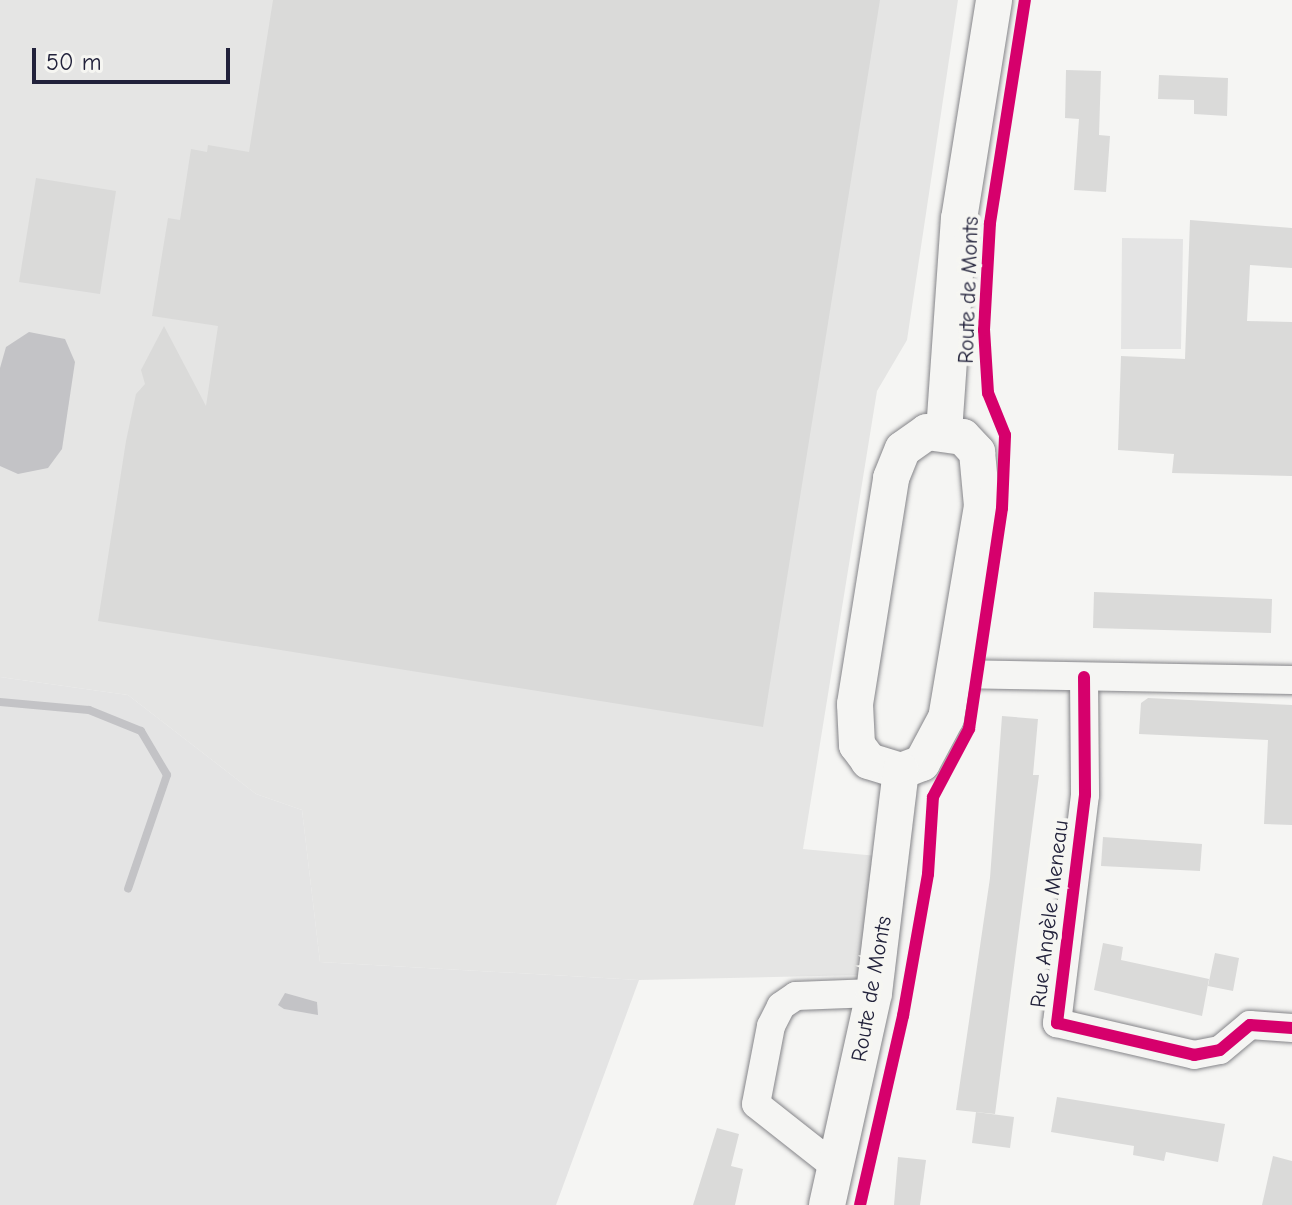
<!DOCTYPE html>
<html>
<head>
<meta charset="utf-8">
<style>
	body { margin:0 }
	#map { position:relative; width:1292px; height:1205px; overflow:hidden; background:#f5f5f3; font-family:"Comic Neue",sans-serif }
	div>[style] { position:absolute }
	[style*='--x'] { left:calc(var(--x)*1px); top:calc(var(--y)*1px); width:calc(var(--w)*1px); rotate:calc(var(--a)*1deg) }
	.built>* { inset:0; background:#e5e5e4 }
	.green>* { inset:0; background:#e4e4e4 }
	.water>* { inset:0; background:#c3c3c6 }
	.stream>* { height:8px; margin:-4px; padding:0 4px; transform-origin:4px; border-radius:4px; background:#c3c3c6 }
	.building>* { inset:0; background:#dadad9 }
	.roads { filter:drop-shadow(0 0 2px #858589) drop-shadow(0 0 2px #858589) }
	.minor>* { height:28px; margin:-14px; padding:0 14px; transform-origin:14px; border-radius:14px; background:#f5f5f3 }
	.major>* { height:36px; margin:-18px; padding:0 18px; transform-origin:18px; border-radius:18px; background:#f5f5f3 }
	.cycleway>* { height:12px; margin:-6px; padding:0 6px; transform-origin:6px; border-radius:6px; background:#d6006c }
	span { translate:-50% -50%; white-space:nowrap; text-align:center; line-height:1.15; -webkit-text-stroke:8px #f6f6f2; paint-order:stroke }
	.street-label { font-size:22px; color:#22223b }
	.scale { position:absolute; left:32px; top:48px; width:198px; height:36px; box-sizing:border-box; border:4px solid #22223b; border-top:0; padding-left:10px; font-size:24px; line-height:28px; white-space:nowrap; color:#22223b; -webkit-text-stroke:6px #f6f6f2; paint-order:stroke }
</style>
</head>
<body>
<div id="map">
	<div class="built">
		<i style="clip-path:polygon(0 0,958px 0,907px 340px,877px 391px,803px 849px,877px 856px,863px 975px,639px 980px,320px 962px,302px 810px,256px 794px,128px 695px,0 677px)"></i>
	</div>
	<div class="green">
		<i style="clip-path:polygon(1122px 238px,1183px 239px,1181px 349px,1121px 349px)"></i>
		<i style="clip-path:polygon(0 677px,128px 695px,256px 794px,302px 810px,320px 962px,639px 980px,556px 1205px,0 1205px)"></i>
	</div>
	<div class="water">
		<i style="clip-path:polygon(29px 332px,65px 339px,75px 362px,62px 449px,48px 468px,18px 474px,0 466px,0 368px,6px 347px)"></i>
		<i style="clip-path:polygon(285px 993px,317px 1002px,318px 1015px,284px 1009px,278px 1005px)"></i>
	</div>
	<div class="stream">
		<i style="--x:0;--y:702;--w:89;--a:5.1"></i>
		<i style="--x:89;--y:710;--w:56;--a:22"></i>
		<i style="--x:141;--y:731;--w:51;--a:59.4"></i>
		<i style="--x:167;--y:775;--w:120;--a:108.9"></i>
	</div>
	<div class="building">
		<i style="clip-path:polygon(273px 0,880px 0,763px 727px,98px 621px,126px 441px,136px 394px,145px 384px,141px 370px,164px 326px,206px 406px,218px 326px,152px 316px,168px 218px,180px 220px,191px 149px,207px 152px,208px 145px,249px 152px)"></i>
		<i style="clip-path:polygon(1066px 70px,1101px 71px,1099px 135px,1110px 136px,1106px 192px,1074px 190px,1079px 119px,1065px 118px)"></i>
		<i style="clip-path:polygon(1159px 75px,1228px 78px,1227px 116px,1194px 114px,1194px 100px,1158px 99px)"></i>
		<i style="clip-path:polygon(36px 178px,116px 191px,100px 294px,19px 282px)"></i>
		<i style="clip-path:polygon(1190px 220px,1292px 228px,1292px 268px,1250px 265px,1247px 321px,1292px 322px,1292px 476px,1172px 473px,1174px 454px,1118px 450px,1121px 356px,1185px 359px)"></i>
		<i style="clip-path:polygon(1094px 592px,1272px 599px,1271px 633px,1093px 628px)"></i>
		<i style="clip-path:polygon(1148px 698px,1292px 705px,1292px 825px,1264px 824px,1268px 740px,1139px 734px,1141px 703px)"></i>
		<i style="clip-path:polygon(1002px 716px,1038px 719px,1033px 775px,1039px 775px,995px 1114px,956px 1110px,990px 878px)"></i>
		<i style="clip-path:polygon(1103px 837px,1202px 844px,1200px 871px,1101px 866px)"></i>
		<i style="clip-path:polygon(1103px 943px,1123px 947px,1121px 960px,1209px 979px,1202px 1016px,1094px 990px)"></i>
		<i style="clip-path:polygon(1215px 953px,1239px 958px,1233px 991px,1208px 986px)"></i>
		<i style="clip-path:polygon(1057px 1097px,1225px 1124px,1218px 1162px,1166px 1152px,1164px 1161px,1133px 1155px,1134px 1146px,1051px 1132px)"></i>
		<i style="clip-path:polygon(976px 1112px,1014px 1117px,1010px 1148px,972px 1143px)"></i>
		<i style="clip-path:polygon(717px 1128px,739px 1134px,731px 1166px,743px 1169px,735px 1205px,693px 1205px)"></i>
		<i style="clip-path:polygon(1273px 1156px,1292px 1161px,1292px 1205px,1262px 1205px)"></i>
		<i style="clip-path:polygon(898px 1157px,926px 1160px,920px 1205px,894px 1205px)"></i>
	</div>
	<div class="roads">
		<div class="minor">
			<i style="--x:953;--y:674;--w:339;--a:1"></i>
			<i style="--x:1084;--y:677;--w:118;--a:89.5"></i>
			<i style="--x:1085;--y:795;--w:230;--a:97"></i>
			<i style="--x:1057;--y:1023;--w:141;--a:13.1"></i>
			<i style="--x:1194;--y:1055;--w:26;--a:-11"></i>
			<i style="--x:1220;--y:1050;--w:39;--a:-40"></i>
			<i style="--x:1250;--y:1025;--w:42;--a:4.1"></i>
			<i style="--x:837;--y:1168;--w:103;--a:-141.7"></i>
			<i style="--x:756;--y:1104;--w:79;--a:-79.1"></i>
			<i style="--x:771;--y:1026;--w:22;--a:-63"></i>
			<i style="--x:781;--y:1006;--w:18;--a:-34"></i>
			<i style="--x:796;--y:996;--w:78;--a:-2.2"></i>
		</div>
		<div class="major">
			<i style="--x:927;--y:432;--w:36;--a:8"></i>
			<i style="--x:963;--y:437;--w:21;--a:47"></i>
			<i style="--x:977;--y:452;--w:54;--a:84.7"></i>
			<i style="--x:982;--y:506;--w:215;--a:99.6"></i>
			<i style="--x:946;--y:718;--w:51;--a:118.1"></i>
			<i style="--x:922;--y:763;--w:22;--a:159"></i>
			<i style="--x:901;--y:771;--w:34;--a:-163"></i>
			<i style="--x:869;--y:761;--w:20;--a:-127"></i>
			<i style="--x:857;--y:745;--w:41;--a:-92.8"></i>
			<i style="--x:855;--y:704;--w:229;--a:-80.9"></i>
			<i style="--x:891;--y:478;--w:31;--a:-68"></i>
			<i style="--x:903;--y:449;--w:29;--a:-35"></i>
			<i style="--x:944;--y:432;--w:214;--a:-86"></i>
			<i style="--x:959;--y:219;--w:222;--a:-80.9"></i>
			<i style="--x:827;--y:1205;--w:217;--a:-77.5"></i>
			<i style="--x:874;--y:993;--w:224;--a:-83.1"></i>
		</div>
	</div>
	<div class="cycleway">
		<i style="--x:1084;--y:677;--w:118;--a:89.5"></i>
		<i style="--x:1085;--y:795;--w:230;--a:97"></i>
		<i style="--x:1057;--y:1023;--w:141;--a:13.1"></i>
		<i style="--x:1194;--y:1055;--w:26;--a:-11"></i>
		<i style="--x:1220;--y:1050;--w:39;--a:-40"></i>
		<i style="--x:1250;--y:1025;--w:42;--a:4.1"></i>
		<i style="--x:860;--y:1205;--w:194;--a:-77.2"></i>
		<i style="--x:903;--y:1016;--w:144;--a:-80"></i>
		<i style="--x:928;--y:874;--w:77;--a:-86.3"></i>
		<i style="--x:933;--y:797;--w:77;--a:-62.1"></i>
		<i style="--x:969;--y:729;--w:223;--a:-81.5"></i>
		<i style="--x:1002;--y:508;--w:73;--a:-87.6"></i>
		<i style="--x:1005;--y:435;--w:45;--a:-112"></i>
		<i style="--x:988;--y:393;--w:63;--a:-93.6"></i>
		<i style="--x:984;--y:330;--w:107;--a:-86.8"></i>
		<i style="--x:990;--y:223;--w:226;--a:-81.1"></i>
	</div>
	<div class="street-label">
		<span style="left:969px;top:290px;rotate:-88deg">Route de Monts</span>
		<span style="left:1050px;top:914px;rotate:-83deg">Rue Angèle Meneau</span>
		<span style="left:872px;top:989px;rotate:-80deg">Route de Monts</span>
	</div>
	<div class="scale">50 m</div>
</div>
</body>
</html>
